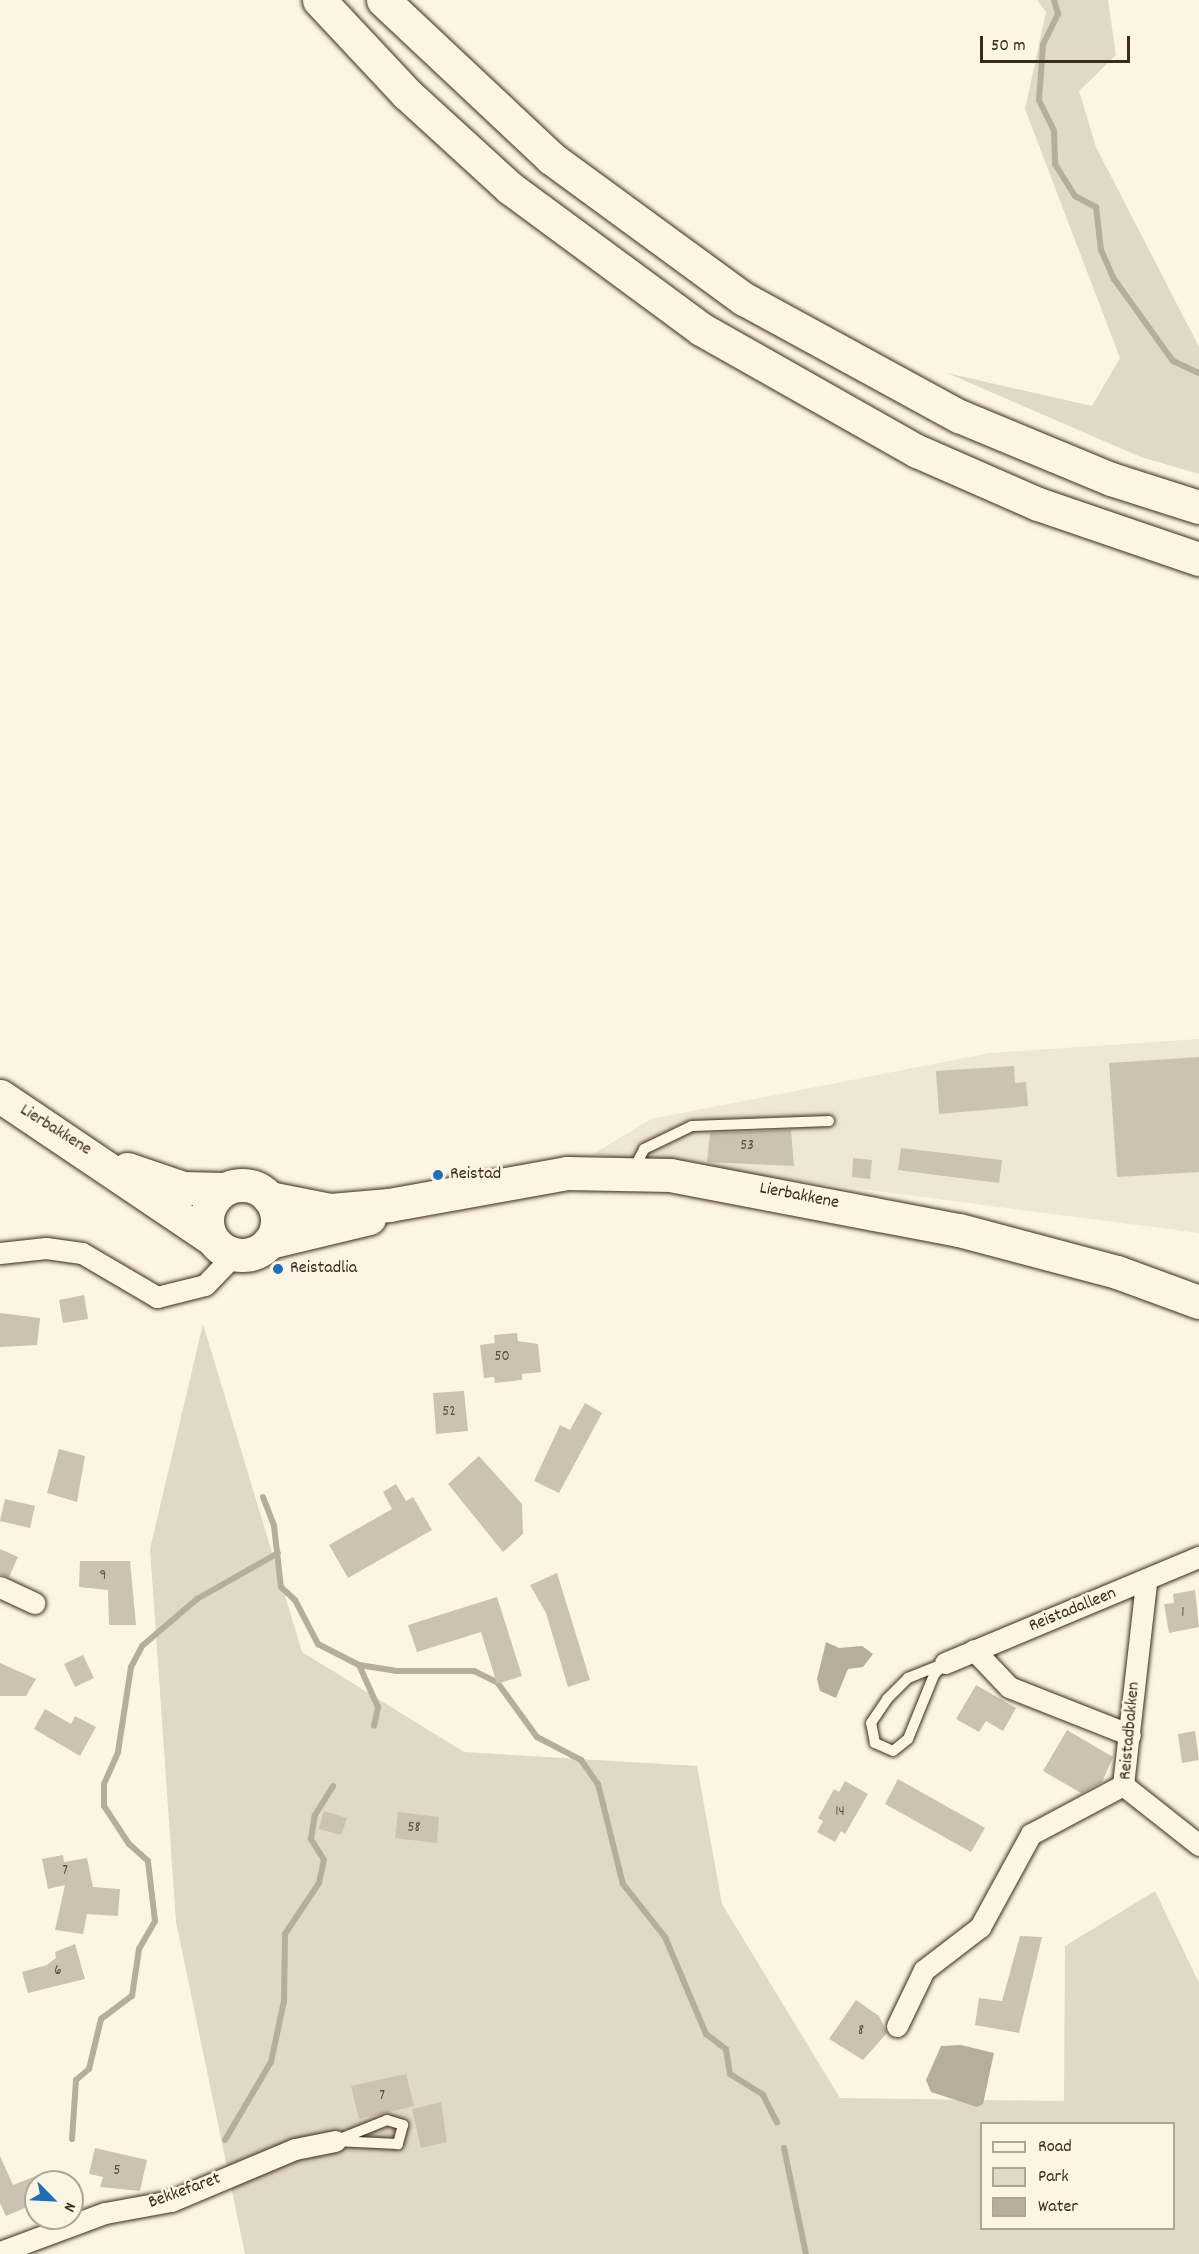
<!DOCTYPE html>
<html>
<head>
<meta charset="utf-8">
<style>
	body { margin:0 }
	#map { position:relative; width:1199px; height:2254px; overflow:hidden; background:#fcf5e5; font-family:Dekko,sans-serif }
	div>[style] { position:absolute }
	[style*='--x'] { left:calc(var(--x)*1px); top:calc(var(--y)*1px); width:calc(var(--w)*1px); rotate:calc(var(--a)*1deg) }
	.built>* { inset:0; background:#eee6d6 }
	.green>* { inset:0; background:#e0d8c8 }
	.water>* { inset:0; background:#b7ad9e }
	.stream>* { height:6px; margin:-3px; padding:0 3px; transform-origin:3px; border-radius:3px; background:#b7ad9e }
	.building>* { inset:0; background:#ccc2b3 }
	.roads { filter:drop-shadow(0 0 2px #3b2a1e) drop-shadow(0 0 2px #3b2a1e) }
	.service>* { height:10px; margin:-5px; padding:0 5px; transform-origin:5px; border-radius:5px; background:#fcf5e5 }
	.minor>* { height:21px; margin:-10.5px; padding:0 10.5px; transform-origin:10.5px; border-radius:10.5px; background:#fcf5e5 }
	.primary>* { height:33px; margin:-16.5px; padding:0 16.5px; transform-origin:16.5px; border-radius:16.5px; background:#fcf5e5 }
	.primary>.ring { margin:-16.5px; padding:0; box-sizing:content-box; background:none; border:33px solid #fcf5e5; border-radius:50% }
	.motorway>* { height:33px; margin:-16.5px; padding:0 16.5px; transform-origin:16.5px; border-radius:16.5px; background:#fcf5e5 }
	.dots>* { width:16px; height:16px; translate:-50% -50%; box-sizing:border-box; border:3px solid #fcf5e5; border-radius:50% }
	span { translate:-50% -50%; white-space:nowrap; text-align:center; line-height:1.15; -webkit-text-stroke:5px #fcf5e5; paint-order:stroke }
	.number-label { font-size:15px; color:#5f5043 }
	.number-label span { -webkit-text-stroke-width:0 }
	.street-label { font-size:18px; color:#3b2a1e }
	.poi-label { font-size:18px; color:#3b2a1e }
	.left { translate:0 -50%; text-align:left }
	.legend { position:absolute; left:980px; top:2122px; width:195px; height:108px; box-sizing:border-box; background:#fcf5e5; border:2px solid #afa495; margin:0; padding:8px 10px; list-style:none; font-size:18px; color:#3b2a1e }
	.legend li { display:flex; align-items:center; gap:12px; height:30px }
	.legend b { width:30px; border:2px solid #afa495 }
	.north { position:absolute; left:24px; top:2170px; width:60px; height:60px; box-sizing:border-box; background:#fcf5e5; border:2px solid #afa495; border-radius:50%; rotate:114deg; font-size:16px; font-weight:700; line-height:24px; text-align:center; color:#3b2a1e }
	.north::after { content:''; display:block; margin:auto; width:21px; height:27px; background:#1f6fb2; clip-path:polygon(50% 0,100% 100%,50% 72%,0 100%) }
	.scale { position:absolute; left:980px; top:36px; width:150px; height:27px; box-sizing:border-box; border:3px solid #3b2a1e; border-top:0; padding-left:8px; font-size:18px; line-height:21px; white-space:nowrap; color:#3b2a1e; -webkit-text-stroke:4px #fcf5e5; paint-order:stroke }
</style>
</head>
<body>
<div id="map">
	<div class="built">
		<i style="clip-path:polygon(1199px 1039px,1199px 1233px,593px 1154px,651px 1119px,990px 1053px)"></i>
	</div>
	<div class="green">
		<i style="clip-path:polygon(1037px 0,1108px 0,1116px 55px,1079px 91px,1096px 147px,1199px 347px,1199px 474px,1141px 457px,947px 373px,1092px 406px,1120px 358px,1025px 109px,1046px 12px)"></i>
		<i style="clip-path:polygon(evenodd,203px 1324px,302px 1652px,464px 1752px,697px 1766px,722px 1904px,840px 2098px,1064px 2101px,1065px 1946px,1155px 1891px,1199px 1983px,1199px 2254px,245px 2254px,176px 1922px,150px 1549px,203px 1324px,982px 2124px,1174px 2124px,1174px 2228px,982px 2228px,982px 2124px)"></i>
	</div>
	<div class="water">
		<i style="clip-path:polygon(826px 1642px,839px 1648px,862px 1646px,873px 1654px,863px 1667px,848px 1669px,836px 1698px,820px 1691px,817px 1679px)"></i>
		<i style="clip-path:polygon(961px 2045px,994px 2053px,983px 2104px,977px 2107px,931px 2092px,926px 2080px,941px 2046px)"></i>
	</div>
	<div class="stream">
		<i style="--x:1054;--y:0;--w:15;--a:74"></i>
		<i style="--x:1058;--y:14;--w:34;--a:116"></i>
		<i style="--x:1043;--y:45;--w:55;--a:94.2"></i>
		<i style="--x:1039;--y:100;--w:34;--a:64"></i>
		<i style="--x:1054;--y:131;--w:33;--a:88"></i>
		<i style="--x:1055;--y:164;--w:38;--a:58"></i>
		<i style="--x:1075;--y:196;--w:24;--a:28"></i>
		<i style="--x:1096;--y:207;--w:43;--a:83.4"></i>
		<i style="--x:1101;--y:250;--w:32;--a:66"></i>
		<i style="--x:1114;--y:279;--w:101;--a:54.3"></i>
		<i style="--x:1173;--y:361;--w:29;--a:25"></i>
		<i style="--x:263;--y:1497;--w:31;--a:69"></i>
		<i style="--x:274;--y:1526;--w:61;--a:83.5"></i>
		<i style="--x:281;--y:1587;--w:19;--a:43"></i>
		<i style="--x:295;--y:1600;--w:50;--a:62.4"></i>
		<i style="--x:318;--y:1644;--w:46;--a:27.1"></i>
		<i style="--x:359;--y:1665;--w:37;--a:9"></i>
		<i style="--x:396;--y:1671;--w:78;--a:0"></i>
		<i style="--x:474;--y:1671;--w:25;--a:26"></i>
		<i style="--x:497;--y:1682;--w:68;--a:54"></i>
		<i style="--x:537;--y:1737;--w:50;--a:27.6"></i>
		<i style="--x:581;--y:1760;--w:29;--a:55"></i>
		<i style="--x:598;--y:1784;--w:103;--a:76"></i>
		<i style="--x:623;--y:1884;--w:68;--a:51.6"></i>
		<i style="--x:665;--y:1937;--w:105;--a:67.1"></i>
		<i style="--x:706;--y:2034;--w:25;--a:37"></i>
		<i style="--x:726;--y:2049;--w:25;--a:81"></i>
		<i style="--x:730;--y:2074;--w:39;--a:32"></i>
		<i style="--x:763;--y:2095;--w:31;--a:63"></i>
		<i style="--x:359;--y:1665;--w:46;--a:65.7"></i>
		<i style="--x:378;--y:1707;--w:19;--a:102"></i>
		<i style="--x:72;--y:2139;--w:59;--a:-86.1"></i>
		<i style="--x:76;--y:2080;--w:17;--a:-40"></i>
		<i style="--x:89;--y:2069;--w:51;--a:-76.5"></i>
		<i style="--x:101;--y:2019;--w:39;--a:-37"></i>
		<i style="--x:132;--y:1996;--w:48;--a:-81.5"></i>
		<i style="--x:139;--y:1949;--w:32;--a:-60"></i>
		<i style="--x:155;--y:1921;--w:60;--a:-96.7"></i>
		<i style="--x:148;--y:1861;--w:25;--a:-138"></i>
		<i style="--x:129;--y:1844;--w:45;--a:-123.3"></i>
		<i style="--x:104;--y:1806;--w:22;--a:-90"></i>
		<i style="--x:104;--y:1784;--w:35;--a:-66"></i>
		<i style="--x:118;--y:1752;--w:86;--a:-81.3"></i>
		<i style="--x:131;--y:1667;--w:24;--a:-62"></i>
		<i style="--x:142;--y:1646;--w:72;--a:-40.5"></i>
		<i style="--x:197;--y:1599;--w:93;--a:-29.6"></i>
		<i style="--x:225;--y:2140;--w:91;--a:-59.5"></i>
		<i style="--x:271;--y:2062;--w:62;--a:-78"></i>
		<i style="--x:284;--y:2001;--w:67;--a:-89.1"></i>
		<i style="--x:285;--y:1934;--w:61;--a:-56.3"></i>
		<i style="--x:319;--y:1883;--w:24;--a:-78"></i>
		<i style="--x:324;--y:1860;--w:25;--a:-122"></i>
		<i style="--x:311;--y:1839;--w:24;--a:-81"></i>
		<i style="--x:315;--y:1815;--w:34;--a:-58"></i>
		<i style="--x:784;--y:2148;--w:108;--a:78.3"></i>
	</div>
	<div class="building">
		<i style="clip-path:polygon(1199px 1057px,1199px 1172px,1117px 1177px,1109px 1063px)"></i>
		<i style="clip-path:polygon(1014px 1066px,1015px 1083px,1026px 1082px,1028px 1106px,939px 1114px,936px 1071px)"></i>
		<i style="clip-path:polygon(791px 1130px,794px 1166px,707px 1162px,710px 1133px)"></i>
		<i style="clip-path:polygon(901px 1148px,1002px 1160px,999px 1183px,898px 1170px)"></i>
		<i style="clip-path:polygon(853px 1158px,872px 1160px,870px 1179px,852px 1177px)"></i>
		<i style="clip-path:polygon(84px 1295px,88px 1319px,63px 1323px,59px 1300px)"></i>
		<i style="clip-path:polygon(0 1313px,40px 1318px,37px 1345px,0 1347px)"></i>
		<i style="clip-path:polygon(517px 1333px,518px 1341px,538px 1344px,541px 1372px,522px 1374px,522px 1380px,495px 1383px,494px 1377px,484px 1378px,480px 1345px,495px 1343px,494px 1335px)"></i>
		<i style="clip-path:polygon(464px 1391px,468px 1431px,436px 1434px,433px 1393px)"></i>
		<i style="clip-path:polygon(585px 1403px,602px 1413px,559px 1493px,534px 1481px,560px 1425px,570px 1430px)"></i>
		<i style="clip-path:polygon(59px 1449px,85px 1456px,77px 1502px,47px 1493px)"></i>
		<i style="clip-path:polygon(479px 1456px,522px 1504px,523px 1534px,503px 1552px,448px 1484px)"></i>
		<i style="clip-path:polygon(396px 1484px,406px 1501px,413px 1497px,432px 1530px,348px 1578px,329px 1545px,392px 1509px,383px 1492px)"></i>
		<i style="clip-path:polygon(5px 1499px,35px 1506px,30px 1528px,0 1521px)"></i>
		<i style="clip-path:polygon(0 1549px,18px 1557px,9px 1577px,0 1574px)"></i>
		<i style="clip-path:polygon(80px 1561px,130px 1561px,136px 1625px,109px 1625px,108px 1590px,79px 1587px)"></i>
		<i style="clip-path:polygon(557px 1573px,590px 1680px,568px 1687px,546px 1613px,530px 1585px)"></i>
		<i style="clip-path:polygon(1195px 1590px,1199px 1627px,1169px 1633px,1164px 1604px,1174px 1603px,1173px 1594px)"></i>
		<i style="clip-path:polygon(497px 1597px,522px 1676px,497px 1684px,481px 1632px,417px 1652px,408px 1625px)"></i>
		<i style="clip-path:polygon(83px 1655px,94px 1678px,75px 1687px,64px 1664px)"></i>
		<i style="clip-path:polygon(0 1663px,36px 1679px,26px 1696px,0 1696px)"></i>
		<i style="clip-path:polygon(976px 1685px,1016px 1708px,1003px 1731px,986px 1721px,979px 1732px,956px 1719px)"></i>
		<i style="clip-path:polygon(45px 1709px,71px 1724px,75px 1716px,96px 1727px,80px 1756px,34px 1729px)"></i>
		<i style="clip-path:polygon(1067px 1730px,1113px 1757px,1102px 1782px,1081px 1793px,1043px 1771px)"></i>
		<i style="clip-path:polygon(1195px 1731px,1199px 1760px,1182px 1763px,1178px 1734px)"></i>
		<i style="clip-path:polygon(898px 1779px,985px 1828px,971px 1852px,885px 1804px)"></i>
		<i style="clip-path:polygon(845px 1781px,868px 1794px,845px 1834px,841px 1831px,835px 1842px,817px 1832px,823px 1821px,818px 1818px,834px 1789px,839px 1792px)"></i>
		<i style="clip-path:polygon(324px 1811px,347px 1818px,341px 1835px,319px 1829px)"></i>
		<i style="clip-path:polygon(398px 1812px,439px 1817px,437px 1843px,395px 1838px)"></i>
		<i style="clip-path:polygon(63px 1855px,64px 1862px,87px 1858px,93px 1887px,120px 1889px,118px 1916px,87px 1914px,83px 1934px,55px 1930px,65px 1885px,48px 1889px,42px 1859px)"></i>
		<i style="clip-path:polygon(1020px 1936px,1042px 1937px,1019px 2033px,975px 2025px,979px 1998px,1002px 2001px)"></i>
		<i style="clip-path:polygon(75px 1944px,85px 1979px,28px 1993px,22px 1972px,47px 1965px,56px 1958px,55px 1952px)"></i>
		<i style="clip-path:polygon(856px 2000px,879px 2016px,887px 2033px,863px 2060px,829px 2039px)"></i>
		<i style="clip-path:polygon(406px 2074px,414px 2106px,359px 2119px,351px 2086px)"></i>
		<i style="clip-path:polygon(441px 2102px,447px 2142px,421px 2148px,412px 2109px)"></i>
		<i style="clip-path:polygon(95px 2148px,147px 2160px,140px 2191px,100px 2187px,103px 2177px,89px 2174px)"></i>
		<i style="clip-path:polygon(0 2156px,13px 2185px,36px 2176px,36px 2203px,6px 2216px,0 2203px)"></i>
	</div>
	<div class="roads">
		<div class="service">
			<i style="--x:632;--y:1172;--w:26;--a:-62"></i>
			<i style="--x:644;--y:1149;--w:53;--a:-25.6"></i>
			<i style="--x:692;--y:1126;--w:137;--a:-2.1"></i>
			<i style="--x:945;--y:1663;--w:16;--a:133"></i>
			<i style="--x:934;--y:1675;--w:69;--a:112.1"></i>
			<i style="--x:908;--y:1739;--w:19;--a:141"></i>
			<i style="--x:893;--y:1751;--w:20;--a:-156"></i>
			<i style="--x:875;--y:1743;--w:20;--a:-101"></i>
			<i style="--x:871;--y:1723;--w:29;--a:-56"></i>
			<i style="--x:887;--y:1699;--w:30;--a:-45"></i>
			<i style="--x:908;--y:1678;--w:40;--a:-22"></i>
			<i style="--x:387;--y:2120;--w:17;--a:17"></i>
			<i style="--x:403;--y:2125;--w:20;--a:105"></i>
			<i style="--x:398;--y:2144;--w:63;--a:-177.3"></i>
			<i style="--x:335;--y:2141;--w:56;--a:-22"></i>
		</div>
		<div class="minor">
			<i style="--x:0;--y:1253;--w:46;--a:-6.2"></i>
			<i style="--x:46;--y:1248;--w:36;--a:8"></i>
			<i style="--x:82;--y:1253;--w:87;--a:30.4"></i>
			<i style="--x:157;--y:1297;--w:49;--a:-14"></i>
			<i style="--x:205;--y:1285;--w:42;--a:-46"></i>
			<i style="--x:1146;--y:1583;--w:203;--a:96.5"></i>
			<i style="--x:1123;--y:1785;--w:97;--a:38.3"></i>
			<i style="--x:0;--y:1587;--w:38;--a:25"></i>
			<i style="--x:974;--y:1650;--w:51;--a:46.6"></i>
			<i style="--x:1009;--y:1687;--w:130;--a:21.6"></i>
			<i style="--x:945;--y:1663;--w:275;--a:-22.7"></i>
			<i style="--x:897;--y:2026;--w:62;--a:-64.3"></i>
			<i style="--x:924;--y:1970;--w:71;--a:-37.5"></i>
			<i style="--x:980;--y:1927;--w:106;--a:-61.3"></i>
			<i style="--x:1031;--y:1834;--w:104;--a:-28"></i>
			<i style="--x:0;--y:2252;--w:112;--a:-20.4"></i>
			<i style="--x:105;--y:2213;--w:67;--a:-10.3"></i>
			<i style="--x:171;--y:2201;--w:134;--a:-22.8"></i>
			<i style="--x:295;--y:2149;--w:41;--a:-11.3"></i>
		</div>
		<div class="primary">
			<i style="--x:0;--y:1096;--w:256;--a:34"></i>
			<i style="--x:127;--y:1169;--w:59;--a:18.7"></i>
			<i style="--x:183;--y:1188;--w:41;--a:1.4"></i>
			<i class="ring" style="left:207px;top:1185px;width:37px;height:37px"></i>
			<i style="--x:269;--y:1198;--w:62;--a:11.1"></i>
			<i style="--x:330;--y:1210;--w:59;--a:-4.8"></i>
			<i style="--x:389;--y:1205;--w:181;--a:-10.2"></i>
			<i style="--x:567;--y:1173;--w:103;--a:1.1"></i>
			<i style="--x:670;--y:1175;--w:294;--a:10.8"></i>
			<i style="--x:959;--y:1230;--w:163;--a:14.9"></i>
			<i style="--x:1117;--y:1272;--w:87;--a:20.1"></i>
			<i style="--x:269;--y:1242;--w:103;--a:-13.5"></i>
		</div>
		<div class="motorway">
			<i style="--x:319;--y:0;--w:129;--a:46.9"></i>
			<i style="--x:407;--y:94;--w:139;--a:42.4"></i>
			<i style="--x:510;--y:188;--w:237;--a:36.4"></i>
			<i style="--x:701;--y:329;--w:248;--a:29.5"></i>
			<i style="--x:917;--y:451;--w:132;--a:23.7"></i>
			<i style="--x:1038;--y:504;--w:170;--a:18.9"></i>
			<i style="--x:383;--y:0;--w:231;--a:43.2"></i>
			<i style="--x:551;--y:158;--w:239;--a:36.2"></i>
			<i style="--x:744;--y:299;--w:245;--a:28.6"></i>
			<i style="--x:959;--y:416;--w:165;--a:22.5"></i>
			<i style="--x:1111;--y:479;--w:92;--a:17.7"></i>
		</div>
	</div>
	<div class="dots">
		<i style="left:438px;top:1175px;background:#1f6fb2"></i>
		<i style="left:278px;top:1269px;background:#1f6fb2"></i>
	</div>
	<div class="number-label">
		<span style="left:747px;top:1147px">53</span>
		<span style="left:502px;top:1358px">50</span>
		<span style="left:449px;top:1413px">52</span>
		<span style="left:103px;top:1577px">9</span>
		<span style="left:1183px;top:1614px">1</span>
		<span style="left:840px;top:1813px">14</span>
		<span style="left:414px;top:1829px">58</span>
		<span style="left:65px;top:1872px">7</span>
		<span style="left:58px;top:1972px">6</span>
		<span style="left:861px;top:2032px">8</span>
		<span style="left:382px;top:2097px">7</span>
		<span style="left:117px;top:2172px">5</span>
	</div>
	<div class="street-label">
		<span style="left:55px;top:1131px;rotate:32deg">Lierbakkene</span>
		<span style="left:799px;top:1197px;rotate:11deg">Lierbakkene</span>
		<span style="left:1073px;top:1611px;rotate:-22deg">Reistadalleen</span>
		<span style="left:1131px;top:1731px;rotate:-85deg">Reistadbakken</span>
		<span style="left:185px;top:2192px;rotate:-20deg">Bekkefaret</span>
	</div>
	<div class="poi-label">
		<span class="left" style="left:450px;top:1175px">Reistad</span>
		<span class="left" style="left:290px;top:1269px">Reistadlia</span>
	</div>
	<ul class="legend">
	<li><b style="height:8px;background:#fcf5e5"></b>Road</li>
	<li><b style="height:16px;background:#e0d8c8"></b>Park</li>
	<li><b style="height:16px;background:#b7ad9e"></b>Water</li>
	</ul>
	<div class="north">N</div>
	<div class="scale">50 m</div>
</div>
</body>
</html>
